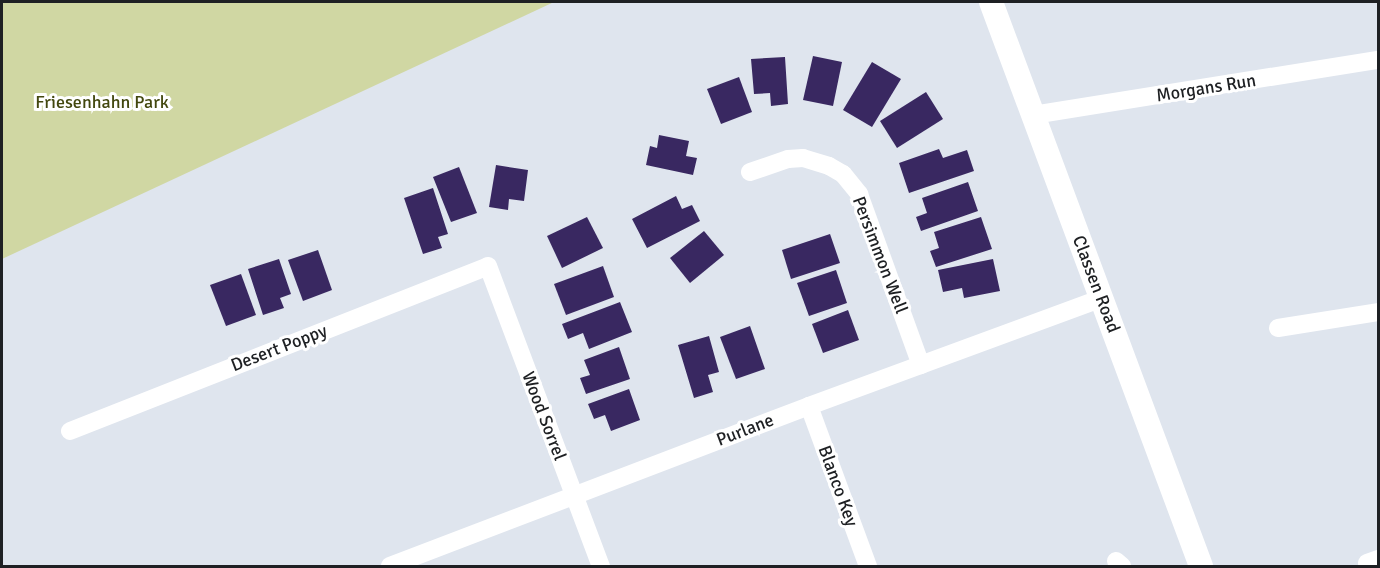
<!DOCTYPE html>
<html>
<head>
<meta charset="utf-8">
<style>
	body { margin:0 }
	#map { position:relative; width:1380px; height:568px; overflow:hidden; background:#dfe5ee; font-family:Signika,sans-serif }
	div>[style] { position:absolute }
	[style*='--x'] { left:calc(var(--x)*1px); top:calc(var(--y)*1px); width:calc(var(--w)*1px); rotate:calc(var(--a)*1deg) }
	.green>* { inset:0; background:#d0d7a3 }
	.building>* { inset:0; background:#392861 }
	.minor>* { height:18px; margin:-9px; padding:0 9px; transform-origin:9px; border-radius:9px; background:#fff }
	.tertiary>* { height:24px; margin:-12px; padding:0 12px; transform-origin:12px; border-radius:12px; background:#fff }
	span { translate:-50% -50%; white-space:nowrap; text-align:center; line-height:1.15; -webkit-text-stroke:6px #fff; paint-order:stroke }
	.street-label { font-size:18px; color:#1e2023 }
	.park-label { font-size:18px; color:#42470e }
	.frame { position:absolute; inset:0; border:3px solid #1e2023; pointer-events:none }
</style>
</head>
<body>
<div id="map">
	<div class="green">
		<i style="clip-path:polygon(2px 2px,554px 2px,2px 259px)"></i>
	</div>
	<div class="building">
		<i style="clip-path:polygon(813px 56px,842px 62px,833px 106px,803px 100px)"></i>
		<i style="clip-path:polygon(785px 57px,788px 104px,771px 106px,770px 93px,754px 94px,751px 59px)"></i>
		<i style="clip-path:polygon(872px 62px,901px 79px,872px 127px,843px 110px)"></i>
		<i style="clip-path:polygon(739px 77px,752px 112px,721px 124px,707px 89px)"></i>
		<i style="clip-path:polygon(926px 92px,943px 119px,897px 148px,880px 121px)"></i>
		<i style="clip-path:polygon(659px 135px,689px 141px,686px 156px,697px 158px,693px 175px,646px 165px,650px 146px,657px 148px)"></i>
		<i style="clip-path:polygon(939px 149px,943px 158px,967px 150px,974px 171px,909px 193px,899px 163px)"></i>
		<i style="clip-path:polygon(496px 165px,528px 170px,524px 201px,509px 199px,508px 210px,489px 207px)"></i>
		<i style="clip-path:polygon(459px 167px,477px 213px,451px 222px,433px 177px)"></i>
		<i style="clip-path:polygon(968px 182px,978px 211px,921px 231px,916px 217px,927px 213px,922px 198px)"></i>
		<i style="clip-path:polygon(433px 188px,448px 234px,438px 237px,442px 248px,423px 254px,404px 198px)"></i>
		<i style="clip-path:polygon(676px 196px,682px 209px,692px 205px,700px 221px,647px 248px,632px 219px)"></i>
		<i style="clip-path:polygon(587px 217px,603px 248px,562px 268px,547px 236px)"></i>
		<i style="clip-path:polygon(981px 217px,992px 249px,936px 267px,930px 251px,939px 248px,934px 232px)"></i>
		<i style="clip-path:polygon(704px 231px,724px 255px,690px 283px,670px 258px)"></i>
		<i style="clip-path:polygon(830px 234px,840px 263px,791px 279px,782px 250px)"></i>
		<i style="clip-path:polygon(318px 250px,332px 290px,303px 301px,288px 260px)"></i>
		<i style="clip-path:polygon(279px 259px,291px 294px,280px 298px,284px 308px,263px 315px,248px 269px)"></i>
		<i style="clip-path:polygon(993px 259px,1000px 291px,964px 298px,962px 288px,943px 292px,938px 270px)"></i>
		<i style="clip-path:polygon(603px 266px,614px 297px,566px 315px,554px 284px)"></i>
		<i style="clip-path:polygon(836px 270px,847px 303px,809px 316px,797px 283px)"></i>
		<i style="clip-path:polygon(241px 274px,256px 315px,226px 326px,210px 285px)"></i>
		<i style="clip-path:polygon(620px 302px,632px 332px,589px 349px,583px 333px,568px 339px,562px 324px)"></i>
		<i style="clip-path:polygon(848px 310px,859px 340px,823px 353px,812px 324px)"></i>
		<i style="clip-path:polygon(750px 326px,765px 369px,736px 379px,720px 337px)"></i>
		<i style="clip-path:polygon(709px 336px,719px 372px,708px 375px,713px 392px,694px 398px,678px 345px)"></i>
		<i style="clip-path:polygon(619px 347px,630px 379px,586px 394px,580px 378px,590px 375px,584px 360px)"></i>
		<i style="clip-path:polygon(629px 389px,640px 420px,611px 431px,605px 415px,594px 419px,588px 404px)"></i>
	</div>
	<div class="minor">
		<i style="--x:1033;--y:115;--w:349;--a:-9.1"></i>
		<i style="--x:750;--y:172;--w:40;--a:-18.9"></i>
		<i style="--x:788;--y:159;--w:15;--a:-4"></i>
		<i style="--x:803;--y:158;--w:27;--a:17"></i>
		<i style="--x:829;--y:166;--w:16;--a:30"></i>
		<i style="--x:843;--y:174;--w:26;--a:51"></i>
		<i style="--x:859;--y:194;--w:182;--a:70.1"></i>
		<i style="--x:1278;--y:328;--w:101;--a:-9.1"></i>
		<i style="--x:809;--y:406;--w:171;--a:69.8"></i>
		<i style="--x:70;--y:431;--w:449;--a:-21.5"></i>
		<i style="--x:488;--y:266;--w:321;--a:69.4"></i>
		<i style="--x:1116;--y:561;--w:8;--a:40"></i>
		<i style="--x:1367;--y:563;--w:12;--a:-20"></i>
		<i style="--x:390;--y:566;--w:449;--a:-20.9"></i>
		<i style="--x:809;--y:406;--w:312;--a:-20.2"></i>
	</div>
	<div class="tertiary">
		<i style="--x:991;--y:2;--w:602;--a:69.58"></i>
	</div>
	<div class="street-label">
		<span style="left:1206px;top:88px;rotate:-9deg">Morgans Run</span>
		<span style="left:880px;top:255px;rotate:69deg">Persimmon Well</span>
		<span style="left:1096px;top:284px;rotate:69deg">Classen Road</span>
		<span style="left:279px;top:348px;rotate:-21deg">Desert Poppy</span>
		<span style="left:544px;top:416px;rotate:69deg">Wood Sorrel</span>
		<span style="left:745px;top:430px;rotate:-21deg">Purlane</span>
		<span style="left:838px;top:486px;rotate:70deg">Blanco Key</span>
	</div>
	<div class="park-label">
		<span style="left:102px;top:102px">Friesenhahn Park</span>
	</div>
	<div class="frame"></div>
</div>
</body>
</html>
